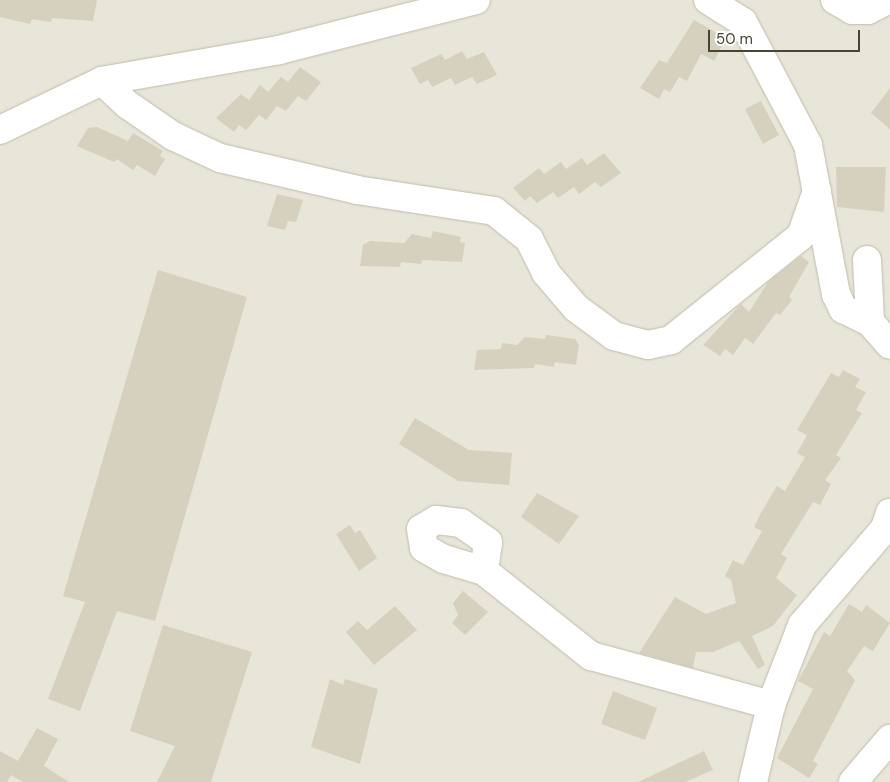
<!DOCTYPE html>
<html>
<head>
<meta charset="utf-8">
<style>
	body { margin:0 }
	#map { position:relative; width:890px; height:782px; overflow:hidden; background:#f4f3ea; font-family:"DM Sans",sans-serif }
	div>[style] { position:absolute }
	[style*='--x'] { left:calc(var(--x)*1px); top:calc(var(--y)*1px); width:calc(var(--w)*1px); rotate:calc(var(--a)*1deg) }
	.residential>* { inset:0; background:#e8e6d8 }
	.building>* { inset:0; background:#d6d1bf }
	.roads { filter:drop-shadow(0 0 1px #c0bcac) drop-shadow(0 0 1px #c0bcac) }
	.minor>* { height:28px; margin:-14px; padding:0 14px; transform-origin:14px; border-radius:14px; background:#fff }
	span { translate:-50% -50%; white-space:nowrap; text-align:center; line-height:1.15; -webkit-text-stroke:4px #fff; paint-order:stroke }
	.scale { position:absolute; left:708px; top:30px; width:152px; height:22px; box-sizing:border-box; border:2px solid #484538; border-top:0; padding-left:6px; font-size:15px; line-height:18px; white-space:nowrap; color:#484538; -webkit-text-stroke:4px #fff; paint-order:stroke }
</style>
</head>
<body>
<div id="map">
	<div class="residential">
		<i style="clip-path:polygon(0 0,890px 0,890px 782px,0 782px)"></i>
	</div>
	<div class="building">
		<i style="clip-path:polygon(0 0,97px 0,93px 21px,52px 18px,51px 22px,32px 19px,30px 24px,0 17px)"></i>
		<i style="clip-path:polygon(694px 20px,726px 38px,714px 61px,701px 54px,687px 81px,679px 77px,670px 92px,664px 89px,659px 99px,640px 88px,659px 60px,667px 63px)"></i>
		<i style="clip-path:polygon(462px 51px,467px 59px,484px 52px,497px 75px,477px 84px,472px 77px,455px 85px,451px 78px,432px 87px,428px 80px,420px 84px,411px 68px,441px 54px,445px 60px)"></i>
		<i style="clip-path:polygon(300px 67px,321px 82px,306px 101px,298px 96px,286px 111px,277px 106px,266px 120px,259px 115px,246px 130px,239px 125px,234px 132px,216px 118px,241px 94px,249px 100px,260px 85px,268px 92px,281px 77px,288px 82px)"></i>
		<i style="clip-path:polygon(890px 88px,890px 129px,871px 113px)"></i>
		<i style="clip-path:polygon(761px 101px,779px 135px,763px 144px,745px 109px)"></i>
		<i style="clip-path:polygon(97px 127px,128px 141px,133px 133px,163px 151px,160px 156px,165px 159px,155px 176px,137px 165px,133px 170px,117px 159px,114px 162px,77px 146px,88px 128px)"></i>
		<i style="clip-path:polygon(604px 153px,621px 173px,601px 187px,595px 182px,579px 194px,574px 187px,558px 198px,553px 192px,537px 203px,530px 196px,525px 201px,513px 188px,539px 168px,544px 174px,561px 162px,566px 169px,582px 158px,587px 165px)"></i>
		<i style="clip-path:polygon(836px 167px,886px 167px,884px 212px,837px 207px)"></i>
		<i style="clip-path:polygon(277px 194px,303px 200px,296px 222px,288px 221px,285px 230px,267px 226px)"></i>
		<i style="clip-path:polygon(433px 231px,461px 237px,460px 242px,465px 243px,462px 262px,422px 260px,421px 264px,401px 262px,400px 267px,360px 266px,363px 245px,370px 241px,404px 243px,412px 234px,431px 238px)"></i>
		<i style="clip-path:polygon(801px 256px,809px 262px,789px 297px,792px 300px,780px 315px,776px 313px,753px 344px,745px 338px,733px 355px,725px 349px,720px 356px,703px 345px,741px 304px,749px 312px,768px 282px)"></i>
		<i style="clip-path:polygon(158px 270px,247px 297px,155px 621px,117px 611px,80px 711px,48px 699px,85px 602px,63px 596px)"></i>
		<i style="clip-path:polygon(546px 335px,575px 339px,579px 345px,576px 365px,555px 362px,554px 367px,535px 364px,534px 368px,474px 370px,477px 350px,501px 349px,502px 343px,517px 345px,525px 337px,545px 339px)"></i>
		<i style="clip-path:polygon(843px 370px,860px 379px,855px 387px,866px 392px,856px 410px,862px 413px,836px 455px,841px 458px,825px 480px,831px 484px,820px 505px,813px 502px,781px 554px,787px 558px,776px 578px,797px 595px,773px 626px,752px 636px,765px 665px,758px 669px,739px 641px,713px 652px,696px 652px,693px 668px,639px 653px,675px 597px,706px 614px,736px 603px,731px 580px,725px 576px,733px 560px,743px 565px,762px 531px,754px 527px,762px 511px,777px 486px,785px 491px,805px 457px,797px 453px,807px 435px,797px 430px,831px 373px,839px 377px)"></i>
		<i style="clip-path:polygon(415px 418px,469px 450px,512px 453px,509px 485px,458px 481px,399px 444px)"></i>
		<i style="clip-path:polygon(537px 493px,579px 516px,559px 544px,521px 517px)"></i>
		<i style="clip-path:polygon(350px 525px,355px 533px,360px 530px,377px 558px,359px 571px,336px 534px)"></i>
		<i style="clip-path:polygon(463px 591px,488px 612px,465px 635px,452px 623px,458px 615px,453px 603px)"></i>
		<i style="clip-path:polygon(849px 604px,862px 612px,866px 605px,890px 623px,873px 651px,864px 646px,847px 671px,855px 680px,813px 761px,818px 764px,809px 778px,777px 758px,813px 689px,798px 681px,824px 632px,830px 636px)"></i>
		<i style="clip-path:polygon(395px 606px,417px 630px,374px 665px,346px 632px,358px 621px,367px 630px)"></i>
		<i style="clip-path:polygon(163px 625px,252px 652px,211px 782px,157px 782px,175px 746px,130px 731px)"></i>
		<i style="clip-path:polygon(330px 679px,343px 685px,345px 679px,378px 689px,360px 764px,311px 747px)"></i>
		<i style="clip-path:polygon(613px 691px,657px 708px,645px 740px,601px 724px)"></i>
		<i style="clip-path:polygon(37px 728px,58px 739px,44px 766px,69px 782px,23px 782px,11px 775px,7px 782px,0 782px,0 751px,18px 761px)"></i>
		<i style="clip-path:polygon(704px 751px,713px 770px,685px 782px,638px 782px)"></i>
	</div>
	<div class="roads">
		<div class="minor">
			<i style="--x:708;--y:0;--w:41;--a:32.2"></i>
			<i style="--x:743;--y:22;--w:139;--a:62.1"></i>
			<i style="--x:808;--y:145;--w:152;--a:79.4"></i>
			<i style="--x:836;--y:294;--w:17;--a:65"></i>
			<i style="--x:843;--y:309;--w:30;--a:26"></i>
			<i style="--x:835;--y:0;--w:20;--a:30"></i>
			<i style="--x:852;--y:10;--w:16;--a:0"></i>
			<i style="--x:868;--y:10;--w:22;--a:-27"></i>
			<i style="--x:102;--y:81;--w:180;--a:-9.9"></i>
			<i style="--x:279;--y:50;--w:203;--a:-14.2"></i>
			<i style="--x:0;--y:130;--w:113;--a:-25.7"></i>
			<i style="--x:102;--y:81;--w:35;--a:43"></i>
			<i style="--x:128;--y:105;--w:55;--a:34.6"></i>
			<i style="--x:173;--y:136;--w:52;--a:25.1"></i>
			<i style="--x:220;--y:158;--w:141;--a:13.1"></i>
			<i style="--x:357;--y:190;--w:139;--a:8.7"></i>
			<i style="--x:494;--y:211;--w:45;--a:38.7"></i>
			<i style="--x:529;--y:239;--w:38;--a:63"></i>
			<i style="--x:546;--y:273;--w:46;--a:49.4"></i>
			<i style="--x:576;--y:308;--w:47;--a:36.4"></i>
			<i style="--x:614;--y:336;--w:35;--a:15"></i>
			<i style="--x:648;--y:345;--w:24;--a:-12"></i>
			<i style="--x:671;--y:340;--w:166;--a:-38.7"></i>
			<i style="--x:801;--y:236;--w:48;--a:-70.4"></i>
			<i style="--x:867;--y:260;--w:62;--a:87.2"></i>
			<i style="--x:870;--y:322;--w:30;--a:49"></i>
			<i style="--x:484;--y:571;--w:29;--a:-82"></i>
			<i style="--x:488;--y:542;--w:33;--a:-145"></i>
			<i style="--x:461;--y:523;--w:25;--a:-173"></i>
			<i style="--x:436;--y:520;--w:17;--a:149"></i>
			<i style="--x:421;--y:529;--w:19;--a:81"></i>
			<i style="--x:424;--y:548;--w:23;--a:29"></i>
			<i style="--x:444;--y:559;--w:42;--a:16.7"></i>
			<i style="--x:484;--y:571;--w:137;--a:38.5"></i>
			<i style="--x:591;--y:656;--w:187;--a:15.2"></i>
			<i style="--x:753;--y:782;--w:79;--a:-76.8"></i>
			<i style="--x:771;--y:705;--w:86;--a:-68.8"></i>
			<i style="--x:802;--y:625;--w:128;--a:-49.4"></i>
			<i style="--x:885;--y:528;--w:16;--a:-72"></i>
			<i style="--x:853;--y:782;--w:57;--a:-49.3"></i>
		</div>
	</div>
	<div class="scale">50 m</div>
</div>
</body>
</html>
